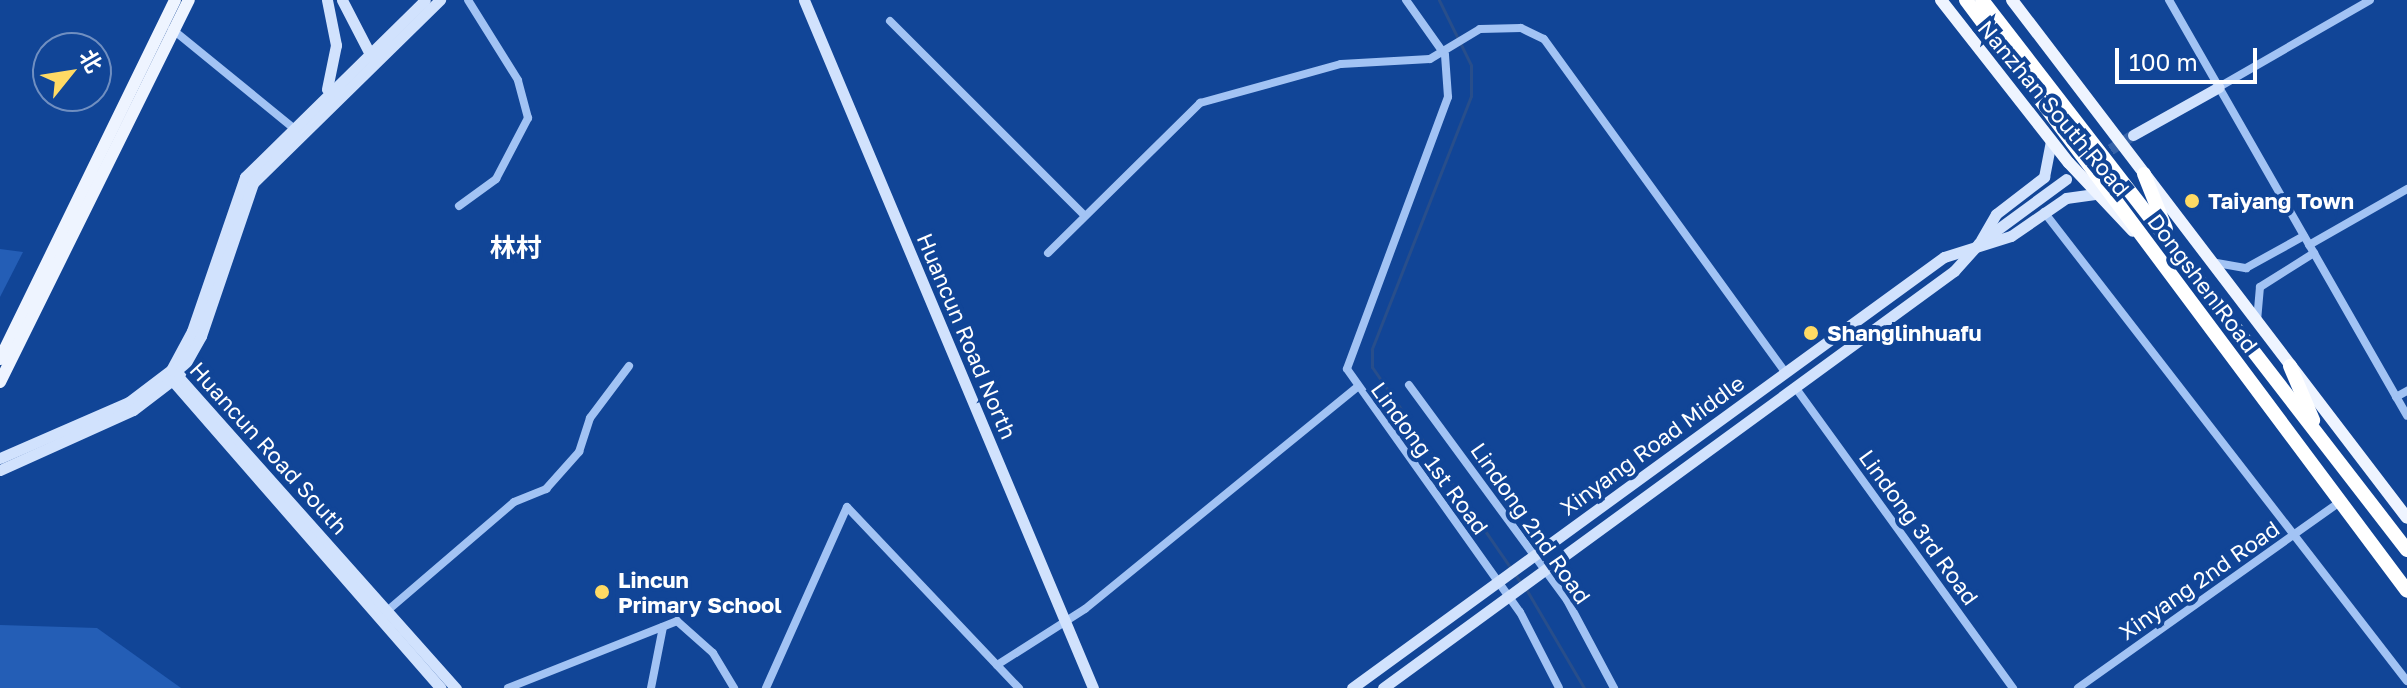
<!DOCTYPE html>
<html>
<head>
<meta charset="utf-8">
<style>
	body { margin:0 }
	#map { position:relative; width:2407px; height:688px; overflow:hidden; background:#114597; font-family:"Golos Text","Noto Sans SC",sans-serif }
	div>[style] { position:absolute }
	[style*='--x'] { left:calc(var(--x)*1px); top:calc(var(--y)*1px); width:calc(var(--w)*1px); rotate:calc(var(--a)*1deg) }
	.green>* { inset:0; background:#245eb6 }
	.stream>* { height:3px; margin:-1.5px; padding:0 1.5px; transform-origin:1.5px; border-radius:1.5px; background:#284e8b }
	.secondary-tunnel>* { height:11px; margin-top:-5.5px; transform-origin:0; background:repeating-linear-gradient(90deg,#3561a7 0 11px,transparent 0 16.5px) }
	.street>* { height:8px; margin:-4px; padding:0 4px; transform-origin:4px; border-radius:4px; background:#a2c3f4 }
	.secondary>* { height:11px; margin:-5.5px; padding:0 5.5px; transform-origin:5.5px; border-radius:5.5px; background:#d1e2fd }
	.primary>* { height:12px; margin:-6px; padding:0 6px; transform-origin:6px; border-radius:6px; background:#eef4ff }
	.highway>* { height:14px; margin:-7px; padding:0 7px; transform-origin:7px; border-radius:7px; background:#fff }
	.dots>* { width:22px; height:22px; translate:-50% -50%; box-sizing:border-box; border:4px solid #114597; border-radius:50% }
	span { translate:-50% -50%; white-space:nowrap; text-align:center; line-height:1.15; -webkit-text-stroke:8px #114597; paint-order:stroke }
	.street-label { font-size:22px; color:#fff }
	.poi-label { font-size:22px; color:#fff; font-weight:700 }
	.left { translate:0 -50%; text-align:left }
	.quarter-label { font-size:26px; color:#fff; font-weight:700 }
	.north { position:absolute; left:32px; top:32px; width:80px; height:80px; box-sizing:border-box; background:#114597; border:2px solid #708fc1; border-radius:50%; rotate:60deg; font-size:22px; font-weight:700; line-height:32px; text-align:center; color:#fff }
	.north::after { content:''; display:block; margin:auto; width:28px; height:36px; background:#ffda64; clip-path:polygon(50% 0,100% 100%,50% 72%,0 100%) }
	.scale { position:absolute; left:2115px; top:48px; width:142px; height:36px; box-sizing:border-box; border:4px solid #fff; border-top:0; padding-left:10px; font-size:24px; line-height:28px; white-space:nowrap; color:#fff; -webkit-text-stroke:6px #114597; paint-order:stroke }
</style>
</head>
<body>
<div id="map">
	<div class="green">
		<i style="clip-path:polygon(0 249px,23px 252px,0 297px)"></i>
		<i style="clip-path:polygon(0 625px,97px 628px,181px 688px,0 688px)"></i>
	</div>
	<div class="stream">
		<i style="--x:1439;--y:0;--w:72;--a:63.8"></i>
		<i style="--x:1471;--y:65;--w:31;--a:90"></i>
		<i style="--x:1471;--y:96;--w:272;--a:111.4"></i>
		<i style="--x:1372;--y:349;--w:18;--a:90"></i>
		<i style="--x:1372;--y:367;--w:262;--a:55.4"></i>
		<i style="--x:1526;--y:589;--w:115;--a:59.6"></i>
	</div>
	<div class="secondary-tunnel">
		<i style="--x:2083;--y:167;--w:59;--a:-32.6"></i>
	</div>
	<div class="street">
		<i style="--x:1406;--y:0;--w:67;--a:54.7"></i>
		<i style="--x:1445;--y:55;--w:42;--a:85.9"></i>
		<i style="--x:1448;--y:97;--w:290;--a:110.4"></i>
		<i style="--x:1347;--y:369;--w:298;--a:54.6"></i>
		<i style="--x:1520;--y:612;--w:85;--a:62.8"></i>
		<i style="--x:2169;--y:0;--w:479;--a:60.2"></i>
		<i style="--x:890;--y:21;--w:273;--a:45"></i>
		<i style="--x:172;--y:29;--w:154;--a:39.2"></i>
		<i style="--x:2219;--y:87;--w:174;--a:-29.9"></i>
		<i style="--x:459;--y:206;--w:46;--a:-36.1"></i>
		<i style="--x:496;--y:179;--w:69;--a:-62.3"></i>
		<i style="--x:528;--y:118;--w:39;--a:-105"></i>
		<i style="--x:518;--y:80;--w:94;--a:-122"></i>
		<i style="--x:2044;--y:212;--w:593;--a:52.26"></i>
		<i style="--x:2309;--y:245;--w:113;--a:-29.7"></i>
		<i style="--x:1048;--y:253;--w:214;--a:-44.6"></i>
		<i style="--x:1200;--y:103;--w:146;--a:-15.5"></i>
		<i style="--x:1341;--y:64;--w:89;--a:-3.2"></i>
		<i style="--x:1430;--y:59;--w:58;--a:-31"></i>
		<i style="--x:1480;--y:29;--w:41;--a:-1.4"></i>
		<i style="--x:1521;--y:28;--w:25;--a:26"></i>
		<i style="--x:1544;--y:39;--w:411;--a:54.1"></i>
		<i style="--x:2211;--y:262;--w:36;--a:10"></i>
		<i style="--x:2246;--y:268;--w:66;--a:-28.9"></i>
		<i style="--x:2257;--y:321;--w:34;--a:-85"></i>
		<i style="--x:2260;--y:287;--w:64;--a:-32.2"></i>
		<i style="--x:1409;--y:385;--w:267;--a:53.7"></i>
		<i style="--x:1567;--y:600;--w:100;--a:61.9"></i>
		<i style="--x:1795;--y:387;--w:372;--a:54.1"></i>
		<i style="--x:2396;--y:397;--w:13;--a:-29"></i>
		<i style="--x:387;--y:611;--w:167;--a:-40.6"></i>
		<i style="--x:514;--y:502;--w:35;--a:-22"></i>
		<i style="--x:546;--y:489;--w:50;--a:-48.3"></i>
		<i style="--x:579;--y:452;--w:36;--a:-72"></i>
		<i style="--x:590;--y:418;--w:65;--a:-53.1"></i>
		<i style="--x:997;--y:665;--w:104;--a:-32.5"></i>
		<i style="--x:1085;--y:609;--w:350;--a:-39.2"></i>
		<i style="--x:508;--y:688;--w:182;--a:-21.6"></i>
		<i style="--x:677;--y:621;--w:48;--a:41.6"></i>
		<i style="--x:713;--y:653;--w:41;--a:59"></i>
		<i style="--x:651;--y:688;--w:62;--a:-78.9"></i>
		<i style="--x:766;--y:688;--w:198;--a:-65.9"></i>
		<i style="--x:847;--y:507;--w:250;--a:46.5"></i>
		<i style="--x:2078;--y:688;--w:323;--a:-35.4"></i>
	</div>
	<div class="secondary">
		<i style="--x:327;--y:0;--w:46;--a:78.7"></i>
		<i style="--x:336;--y:45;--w:45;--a:101.6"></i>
		<i style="--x:342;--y:0;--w:63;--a:62.6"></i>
		<i style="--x:804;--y:0;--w:746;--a:67.21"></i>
		<i style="--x:2133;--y:135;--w:98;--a:-29.2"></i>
		<i style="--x:1981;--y:240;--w:30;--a:-60"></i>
		<i style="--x:1996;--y:214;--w:61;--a:-37.6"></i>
		<i style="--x:2044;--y:177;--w:36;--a:-79"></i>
		<i style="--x:174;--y:372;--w:424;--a:48.3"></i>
		<i style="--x:171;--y:379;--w:410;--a:48.9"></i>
		<i style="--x:0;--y:458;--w:141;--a:-23.5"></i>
		<i style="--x:129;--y:402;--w:53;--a:-37.3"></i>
		<i style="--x:171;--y:370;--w:44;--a:-61.7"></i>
		<i style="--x:192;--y:331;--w:163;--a:-71"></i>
		<i style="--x:245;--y:177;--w:252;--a:-44.5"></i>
		<i style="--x:0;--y:470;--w:146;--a:-24.3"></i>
		<i style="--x:133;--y:410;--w:58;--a:-37.3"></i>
		<i style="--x:179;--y:375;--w:45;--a:-60.6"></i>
		<i style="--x:201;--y:336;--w:162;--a:-71.2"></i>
		<i style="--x:253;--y:183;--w:262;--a:-44.4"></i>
		<i style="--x:1352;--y:688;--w:732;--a:-36.06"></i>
		<i style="--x:1944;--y:257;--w:70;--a:-17.4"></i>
		<i style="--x:2011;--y:236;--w:67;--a:-34.6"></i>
		<i style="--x:2066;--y:198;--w:29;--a:-8"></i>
		<i style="--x:1383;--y:688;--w:707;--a:-36.14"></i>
		<i style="--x:1954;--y:271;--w:38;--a:-48"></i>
		<i style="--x:1979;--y:243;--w:108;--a:-36.3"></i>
	</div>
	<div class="primary">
		<i style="--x:1941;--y:0;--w:207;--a:51.9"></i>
		<i style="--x:2069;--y:163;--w:93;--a:46.7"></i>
		<i style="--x:2012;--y:0;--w:651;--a:52.67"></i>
		<i style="--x:0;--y:359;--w:399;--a:-64"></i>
		<i style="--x:0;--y:382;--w:426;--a:-63.7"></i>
	</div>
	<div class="highway">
		<i style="--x:1966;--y:0;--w:737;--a:53.27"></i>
		<i style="--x:1982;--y:0;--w:695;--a:52.31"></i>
		<i style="--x:2144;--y:174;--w:59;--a:68.2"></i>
		<i style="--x:2290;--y:366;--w:59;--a:66.9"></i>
	</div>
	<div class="dots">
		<i style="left:2192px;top:201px;background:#ffda64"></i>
		<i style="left:1811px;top:333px;background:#ffda64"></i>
		<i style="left:602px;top:592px;background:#ffda64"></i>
	</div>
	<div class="street-label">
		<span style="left:2054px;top:108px;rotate:50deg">Nanzhan South Road</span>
		<span style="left:2203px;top:283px;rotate:53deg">Dongshen Road</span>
		<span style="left:967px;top:336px;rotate:67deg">Huancun Road North</span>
		<span style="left:1652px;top:445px;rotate:-36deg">Xinyang Road Middle</span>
		<span style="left:269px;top:448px;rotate:48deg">Huancun Road South</span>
		<span style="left:1430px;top:458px;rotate:54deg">Lindong 1st Road</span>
		<span style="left:1531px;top:523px;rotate:55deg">Lindong 2nd Road</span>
		<span style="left:1919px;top:527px;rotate:54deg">Lindong 3rd Road</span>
		<span style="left:2199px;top:580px;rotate:-35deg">Xinyang 2nd Road</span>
	</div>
	<div class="poi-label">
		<span class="left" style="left:2208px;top:201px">Taiyang Town</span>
		<span class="left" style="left:1827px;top:333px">Shanglinhuafu</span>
		<span class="left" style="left:618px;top:592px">Lincun<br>Primary School</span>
	</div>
	<div class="quarter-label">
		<span style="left:516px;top:248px">林村</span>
	</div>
	<div class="north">北</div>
	<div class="scale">100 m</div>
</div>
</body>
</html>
